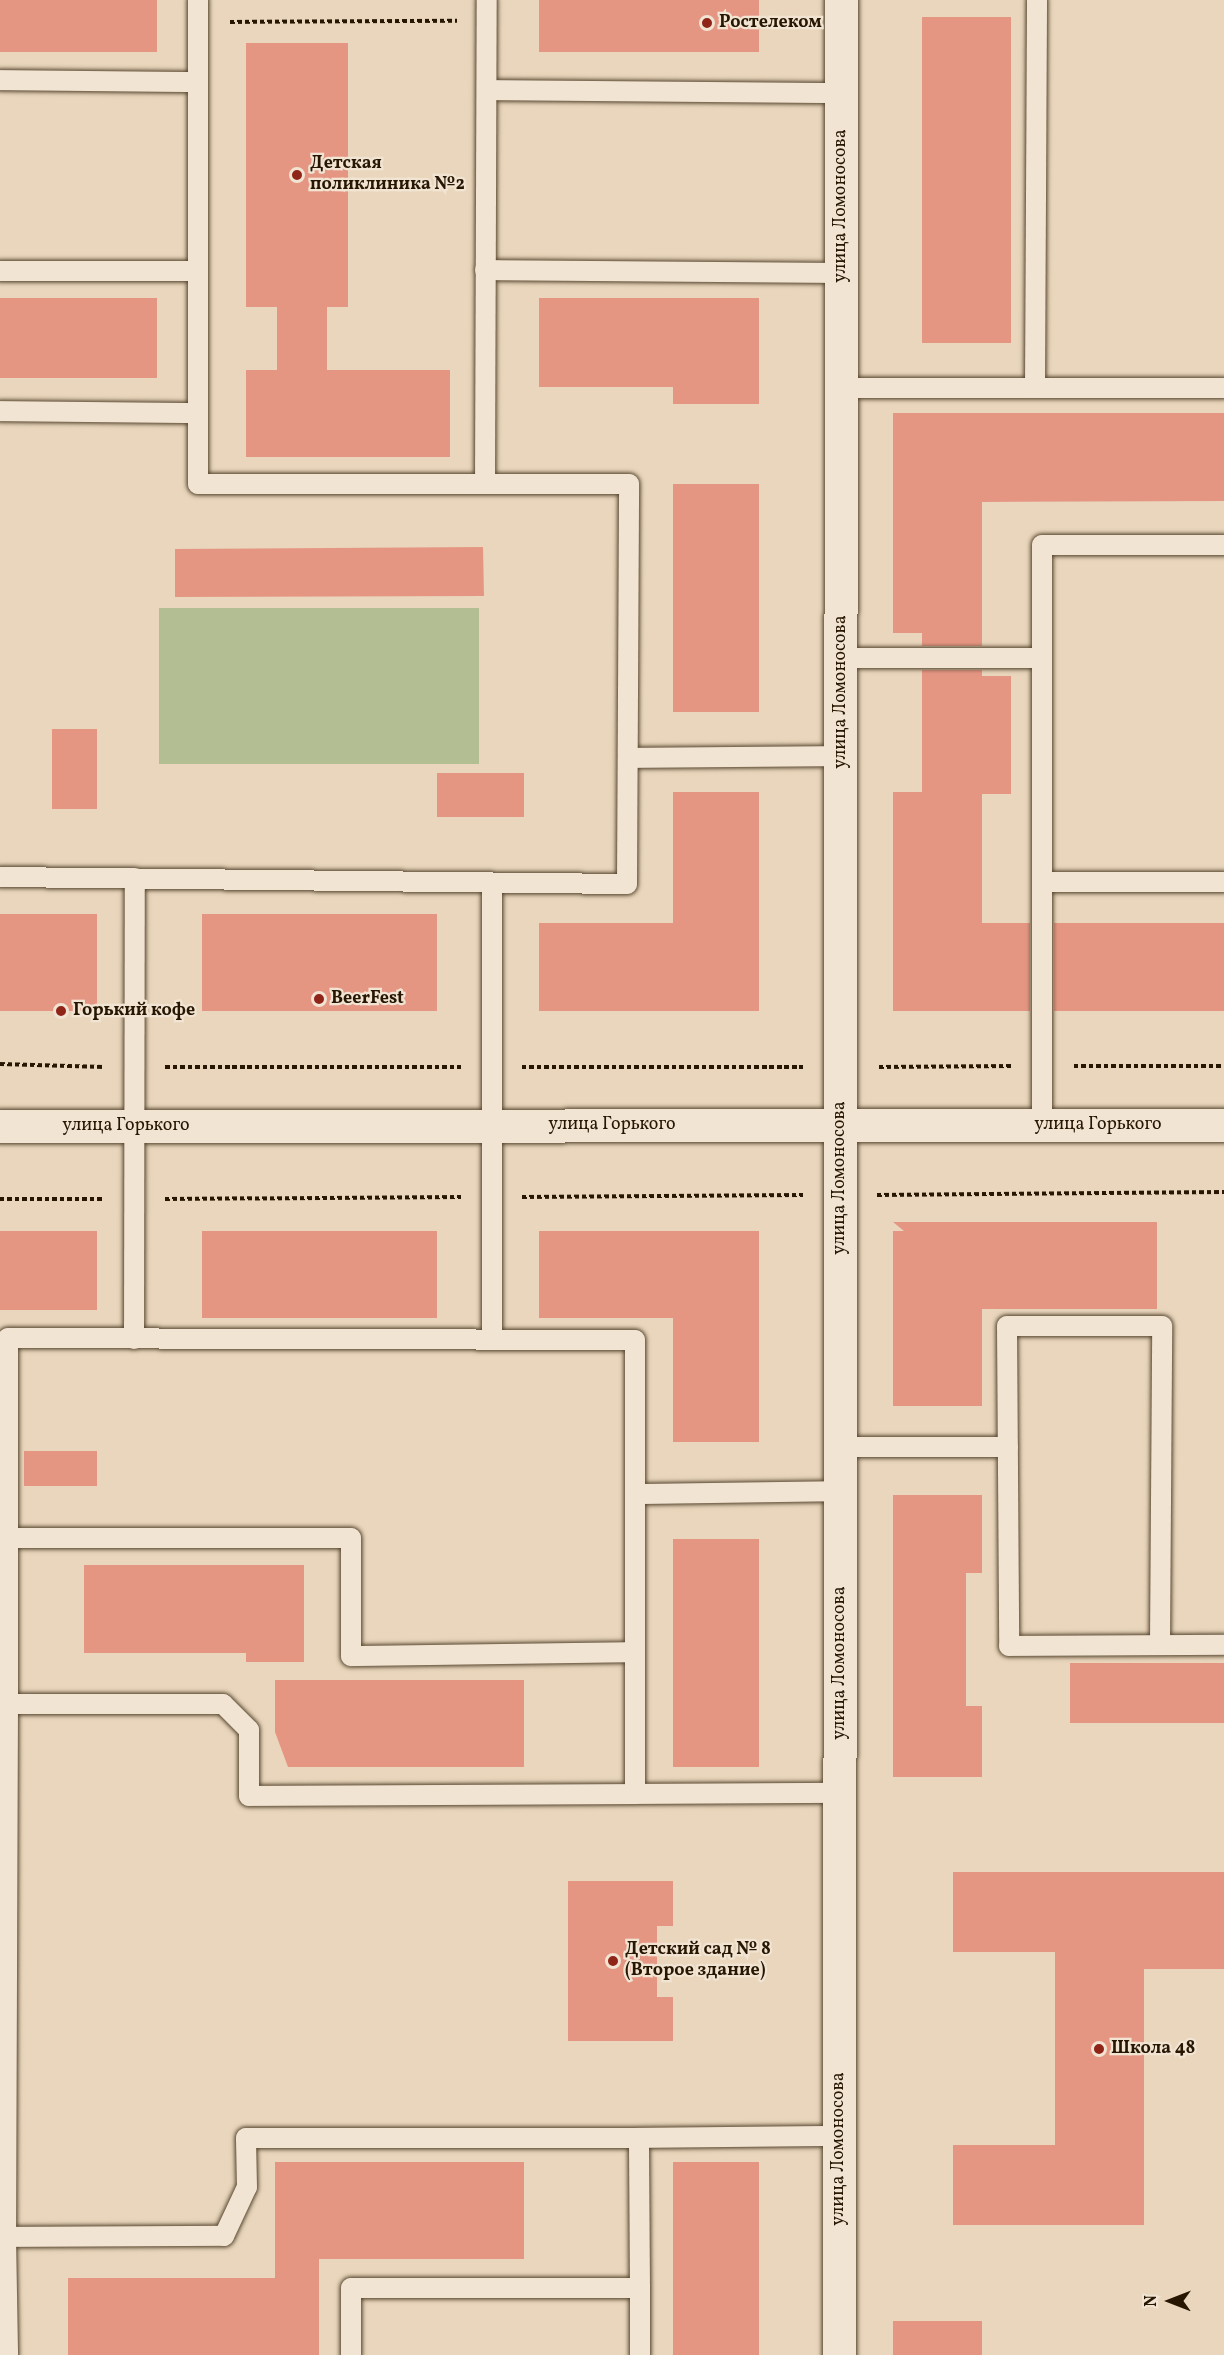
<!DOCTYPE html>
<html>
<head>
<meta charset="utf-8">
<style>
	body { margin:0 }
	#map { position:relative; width:1224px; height:2355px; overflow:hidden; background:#e9d6bc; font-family:Vollkorn,serif }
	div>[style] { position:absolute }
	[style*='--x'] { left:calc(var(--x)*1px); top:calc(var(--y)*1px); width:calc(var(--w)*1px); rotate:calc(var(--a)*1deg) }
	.green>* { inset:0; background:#b4be93 }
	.building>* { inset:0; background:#e59683 }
	.path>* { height:4px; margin-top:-2px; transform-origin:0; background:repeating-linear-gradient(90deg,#271702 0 4.5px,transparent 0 7.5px) }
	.roads { filter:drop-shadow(0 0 2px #584730) drop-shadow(0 0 2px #584730) }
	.lane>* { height:20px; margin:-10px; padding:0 10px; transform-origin:10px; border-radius:10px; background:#f1e4d3 }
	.street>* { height:33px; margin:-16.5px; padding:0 16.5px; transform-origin:16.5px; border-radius:16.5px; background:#f1e4d3 }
	.secondary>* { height:33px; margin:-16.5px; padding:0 16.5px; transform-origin:16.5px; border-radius:16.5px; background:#f1e4d3 }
	.dots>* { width:16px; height:16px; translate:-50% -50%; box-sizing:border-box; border:3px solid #f1e4d3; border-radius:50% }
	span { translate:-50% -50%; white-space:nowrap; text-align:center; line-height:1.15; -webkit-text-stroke:4.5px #f1e4d3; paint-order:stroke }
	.poi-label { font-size:18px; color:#271702; font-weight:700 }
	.left { translate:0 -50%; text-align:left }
	.street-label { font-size:18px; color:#271702 }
	.north { position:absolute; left:1140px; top:2271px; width:60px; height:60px; -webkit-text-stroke:4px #f1e4d3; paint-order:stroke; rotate:270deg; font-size:16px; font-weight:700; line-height:24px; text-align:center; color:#271702 }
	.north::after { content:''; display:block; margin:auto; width:21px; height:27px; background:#271702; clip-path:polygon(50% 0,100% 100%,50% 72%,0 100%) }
</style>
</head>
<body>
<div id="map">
	<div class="green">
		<i style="clip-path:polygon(159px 608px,479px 608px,479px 764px,159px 764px)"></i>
	</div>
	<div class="building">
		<i style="clip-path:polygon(0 0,157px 0,157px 52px,0 52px)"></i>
		<i style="clip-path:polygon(539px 0,759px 0,759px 52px,539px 52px)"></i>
		<i style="clip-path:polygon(922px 17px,1011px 17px,1011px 343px,922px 343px)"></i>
		<i style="clip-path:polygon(246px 43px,348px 43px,348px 307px,327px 307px,327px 370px,450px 370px,450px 457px,246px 457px,246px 370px,277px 370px,277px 307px,246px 307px)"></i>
		<i style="clip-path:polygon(0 298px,157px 298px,157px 378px,0 378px)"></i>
		<i style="clip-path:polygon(539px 298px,759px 298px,759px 404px,673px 404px,673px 387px,539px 387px)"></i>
		<i style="clip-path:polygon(893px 413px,1224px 413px,1224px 501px,982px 502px,982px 646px,922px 646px,922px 633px,893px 633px)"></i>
		<i style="clip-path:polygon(673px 484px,759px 484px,759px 712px,673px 712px)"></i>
		<i style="clip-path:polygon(483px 547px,484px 596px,175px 597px,175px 549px)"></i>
		<i style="clip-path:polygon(922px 670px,982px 670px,982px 676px,1011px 676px,1011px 794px,982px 794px,982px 923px,1030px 923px,1030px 1011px,893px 1011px,893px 792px,922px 792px)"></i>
		<i style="clip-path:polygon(52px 729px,97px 729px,97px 809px,52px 809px)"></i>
		<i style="clip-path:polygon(437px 773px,524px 773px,524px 817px,437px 817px)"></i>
		<i style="clip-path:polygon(673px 792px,759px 792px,759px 1011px,539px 1011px,539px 923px,673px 923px)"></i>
		<i style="clip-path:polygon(0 914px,97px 914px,97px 1011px,0 1011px)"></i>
		<i style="clip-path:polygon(202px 914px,437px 914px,437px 1011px,202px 1011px)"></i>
		<i style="clip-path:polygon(1054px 923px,1224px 923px,1224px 1011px,1054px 1011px)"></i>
		<i style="clip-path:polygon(893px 1222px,1157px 1222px,1157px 1309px,982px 1309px,982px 1406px,893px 1406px,893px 1231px,904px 1231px)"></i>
		<i style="clip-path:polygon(0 1231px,97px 1231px,97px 1310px,0 1310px)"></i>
		<i style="clip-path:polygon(202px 1231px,437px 1231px,437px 1318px,202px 1318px)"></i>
		<i style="clip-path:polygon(539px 1231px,759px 1231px,759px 1442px,673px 1442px,673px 1318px,539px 1318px)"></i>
		<i style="clip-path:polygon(24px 1451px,97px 1451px,97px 1486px,24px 1486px)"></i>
		<i style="clip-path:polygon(893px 1495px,982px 1495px,982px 1573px,966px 1573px,966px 1706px,982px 1706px,982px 1777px,893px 1777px)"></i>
		<i style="clip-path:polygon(673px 1539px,759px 1539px,759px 1767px,673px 1767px)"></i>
		<i style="clip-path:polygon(84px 1565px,304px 1565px,304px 1662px,246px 1662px,246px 1653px,84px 1653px)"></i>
		<i style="clip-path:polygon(1070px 1663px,1224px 1663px,1224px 1723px,1070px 1723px)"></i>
		<i style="clip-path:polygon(275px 1680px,524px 1680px,524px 1767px,288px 1767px,275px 1732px)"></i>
		<i style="clip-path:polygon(953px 1872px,1224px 1872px,1224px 1969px,1144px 1969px,1144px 2225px,953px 2225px,953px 2145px,1055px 2145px,1055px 1952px,953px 1952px)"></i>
		<i style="clip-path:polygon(568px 1881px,673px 1881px,673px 1926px,657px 1926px,657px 1997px,673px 1997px,673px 2041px,568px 2041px)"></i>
		<i style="clip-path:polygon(275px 2162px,524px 2162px,524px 2259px,319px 2259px,319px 2355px,68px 2355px,68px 2278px,275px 2278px)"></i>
		<i style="clip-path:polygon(673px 2162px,759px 2162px,759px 2355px,673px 2355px)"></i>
		<i style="clip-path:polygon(893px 2321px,982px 2321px,982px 2355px,893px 2355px)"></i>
	</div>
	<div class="path">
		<i style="--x:230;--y:22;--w:227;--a:-0.3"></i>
		<i style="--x:0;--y:1064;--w:104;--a:1.7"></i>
		<i style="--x:1074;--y:1066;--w:150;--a:0"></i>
		<i style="--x:165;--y:1067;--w:296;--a:0"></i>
		<i style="--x:522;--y:1067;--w:281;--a:0"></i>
		<i style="--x:879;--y:1067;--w:133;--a:-0.4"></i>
		<i style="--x:877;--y:1195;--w:347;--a:-0.5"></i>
		<i style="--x:522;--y:1197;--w:281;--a:-0.4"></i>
		<i style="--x:0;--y:1199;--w:104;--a:0"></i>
		<i style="--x:165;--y:1199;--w:296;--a:-0.4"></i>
	</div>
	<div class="roads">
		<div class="lane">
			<i style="--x:198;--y:0;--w:484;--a:90"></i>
			<i style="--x:198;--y:484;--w:287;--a:0"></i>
			<i style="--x:485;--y:484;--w:484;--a:-89.8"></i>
			<i style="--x:0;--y:80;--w:198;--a:0.6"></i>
			<i style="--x:487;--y:90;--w:354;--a:0.5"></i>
			<i style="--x:485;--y:270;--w:356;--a:0.5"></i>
			<i style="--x:0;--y:271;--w:198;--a:0"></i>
			<i style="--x:841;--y:388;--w:383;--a:0"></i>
			<i style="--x:1035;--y:388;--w:388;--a:-89.7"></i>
			<i style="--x:0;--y:411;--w:198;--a:0.6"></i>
			<i style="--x:1224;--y:545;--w:182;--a:180"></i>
			<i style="--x:1042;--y:545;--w:337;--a:90"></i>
			<i style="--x:1042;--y:882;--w:182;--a:0"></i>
			<i style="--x:841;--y:658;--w:201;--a:0"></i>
			<i style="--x:629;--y:758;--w:212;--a:-0.5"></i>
			<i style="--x:0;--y:877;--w:627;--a:0.64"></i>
			<i style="--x:627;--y:884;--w:400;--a:-89.7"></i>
			<i style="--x:629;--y:484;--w:144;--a:180"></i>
			<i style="--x:1042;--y:882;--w:243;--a:90"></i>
			<i style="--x:492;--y:883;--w:457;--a:90"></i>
			<i style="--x:134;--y:1339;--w:461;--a:-89.9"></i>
			<i style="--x:841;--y:1447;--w:167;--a:0"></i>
			<i style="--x:635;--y:1494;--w:205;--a:-0.8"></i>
			<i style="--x:8;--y:1538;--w:343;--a:0"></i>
			<i style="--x:351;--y:1538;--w:118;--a:90"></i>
			<i style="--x:351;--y:1656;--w:284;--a:-0.8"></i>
			<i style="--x:1160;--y:1645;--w:319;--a:-89.6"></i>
			<i style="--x:1162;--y:1326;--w:155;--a:180"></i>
			<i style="--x:1007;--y:1326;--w:320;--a:89.6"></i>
			<i style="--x:1009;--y:1646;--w:215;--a:-0.3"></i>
			<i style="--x:0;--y:1704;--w:223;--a:0"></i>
			<i style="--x:223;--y:1704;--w:37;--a:45"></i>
			<i style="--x:249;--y:1730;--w:66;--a:90"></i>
			<i style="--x:249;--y:1796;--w:386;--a:-0.3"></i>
			<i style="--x:635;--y:1794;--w:454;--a:-90"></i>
			<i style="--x:635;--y:1340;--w:627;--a:-179.82"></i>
			<i style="--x:8;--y:1338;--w:366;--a:90"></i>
			<i style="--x:8;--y:1704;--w:533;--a:90.21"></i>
			<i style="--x:6;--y:2237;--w:118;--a:89"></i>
			<i style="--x:635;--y:1794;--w:206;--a:-0.3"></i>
			<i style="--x:0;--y:2237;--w:224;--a:-0.3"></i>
			<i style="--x:224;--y:2236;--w:54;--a:-64.9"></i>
			<i style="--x:247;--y:2187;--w:49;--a:-91.2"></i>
			<i style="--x:246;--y:2138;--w:393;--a:0"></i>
			<i style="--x:640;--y:2288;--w:67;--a:90"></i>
			<i style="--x:351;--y:2355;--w:67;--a:-90"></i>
			<i style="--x:351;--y:2288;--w:289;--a:0"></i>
			<i style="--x:640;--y:2288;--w:150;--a:-90.4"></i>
			<i style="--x:639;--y:2138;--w:200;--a:-0.6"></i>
		</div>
		<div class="street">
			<i style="--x:839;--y:2355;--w:2355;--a:-89.95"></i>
		</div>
		<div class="secondary">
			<i style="--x:0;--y:1126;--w:1224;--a:-0.05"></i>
		</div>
	</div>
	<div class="dots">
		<i style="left:707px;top:23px;background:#8f2418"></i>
		<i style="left:297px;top:175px;background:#8f2418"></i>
		<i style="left:319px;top:999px;background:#8f2418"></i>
		<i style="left:61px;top:1011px;background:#8f2418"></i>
		<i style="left:613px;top:1961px;background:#8f2418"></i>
		<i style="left:1099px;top:2049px;background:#8f2418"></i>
	</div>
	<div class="poi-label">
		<span class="left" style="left:719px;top:23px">Ростелеком</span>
		<span class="left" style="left:310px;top:175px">Детская<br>поликлиника №2</span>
		<span class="left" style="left:331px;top:999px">BeerFest</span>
		<span class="left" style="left:73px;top:1011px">Горький кофе</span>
		<span class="left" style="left:625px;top:1961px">Детский сад № 8<br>(Второе здание)</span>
		<span class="left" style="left:1111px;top:2049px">Школа 48</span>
	</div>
	<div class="street-label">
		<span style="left:841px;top:206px;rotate:-90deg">улица Ломоносова</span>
		<span style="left:841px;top:692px;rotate:-90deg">улица Ломоносова</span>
		<span style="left:612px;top:1125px">улица Горького</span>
		<span style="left:1098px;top:1125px">улица Горького</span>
		<span style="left:126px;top:1126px">улица Горького</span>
		<span style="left:840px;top:1178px;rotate:-90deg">улица Ломоносова</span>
		<span style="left:840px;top:1663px;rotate:-90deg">улица Ломоносова</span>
		<span style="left:839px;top:2149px;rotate:-90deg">улица Ломоносова</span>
	</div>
	<div class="north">N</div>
</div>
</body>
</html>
